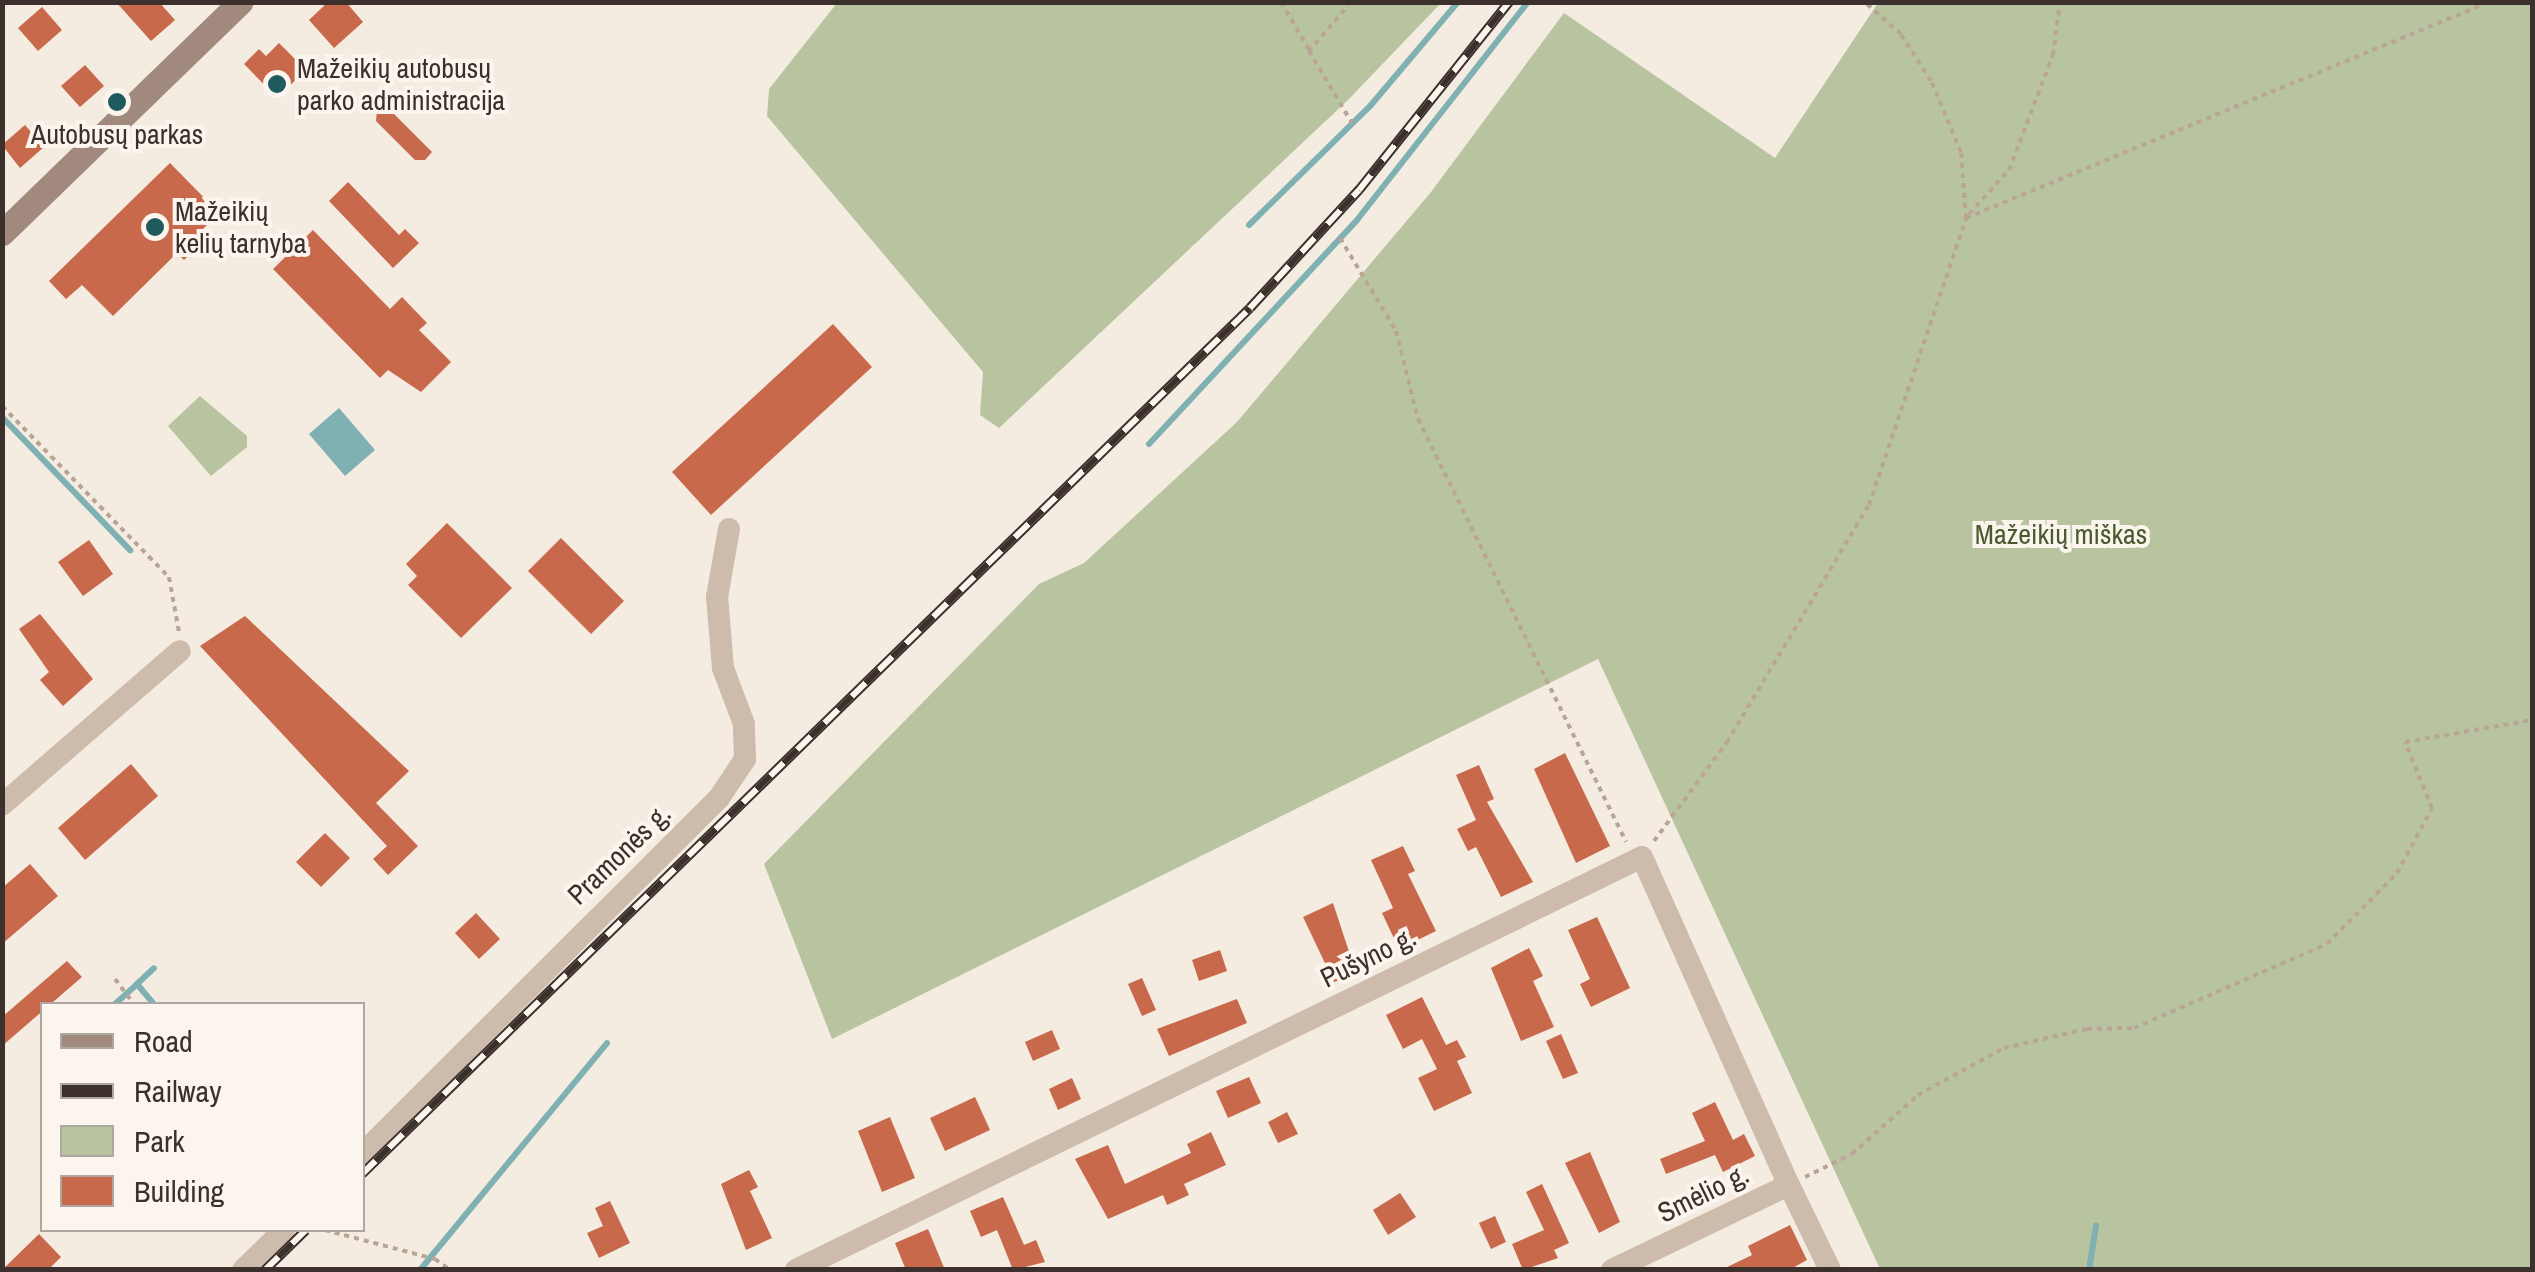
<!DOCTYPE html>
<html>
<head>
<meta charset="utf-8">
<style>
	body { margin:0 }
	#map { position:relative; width:2535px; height:1272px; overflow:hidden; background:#f4ebe1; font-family:"Archivo Narrow",sans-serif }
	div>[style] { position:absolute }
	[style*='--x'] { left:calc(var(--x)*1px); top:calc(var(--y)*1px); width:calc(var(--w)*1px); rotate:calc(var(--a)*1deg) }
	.green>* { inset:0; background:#b8c4a0 }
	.water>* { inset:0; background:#7fb0b2 }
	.stream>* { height:6px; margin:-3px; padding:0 3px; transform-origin:3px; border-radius:3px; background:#7fb0b2 }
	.building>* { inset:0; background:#c8694b }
	.path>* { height:4px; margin-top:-2px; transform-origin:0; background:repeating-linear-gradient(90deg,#b9a596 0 5px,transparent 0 10px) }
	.minor>* { height:22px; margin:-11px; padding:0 11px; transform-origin:11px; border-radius:11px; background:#cdbbac }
	.secondary>* { height:25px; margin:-12.5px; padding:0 12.5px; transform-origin:12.5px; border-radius:12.5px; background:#a18a7d }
	.rail>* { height:10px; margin-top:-5px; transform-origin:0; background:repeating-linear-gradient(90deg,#fbf5ee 0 19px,#3b302b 0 38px); box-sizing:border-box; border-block:2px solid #3b302b }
	.dots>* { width:28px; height:28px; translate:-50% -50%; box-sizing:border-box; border:5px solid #fbf5ee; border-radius:50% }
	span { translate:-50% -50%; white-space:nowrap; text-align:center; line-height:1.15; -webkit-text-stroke:8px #fbf5ee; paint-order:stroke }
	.poi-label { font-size:28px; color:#3b302b }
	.left { translate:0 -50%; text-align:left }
	.park-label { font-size:28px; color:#4a5a2e }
	.street-label { font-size:28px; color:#3b302b }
	.frame { position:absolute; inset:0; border:5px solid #3b302b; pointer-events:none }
	.legend { position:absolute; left:40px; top:1002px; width:325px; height:230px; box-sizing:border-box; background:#fbf5ee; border:2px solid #aea6a0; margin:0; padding:12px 18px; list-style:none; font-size:30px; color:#3b302b }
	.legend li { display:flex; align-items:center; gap:20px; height:50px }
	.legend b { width:50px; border:2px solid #aea6a0 }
</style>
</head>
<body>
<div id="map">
	<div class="green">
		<i style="clip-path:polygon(837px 3px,837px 2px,1441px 3px,1347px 101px,999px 428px,980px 415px,983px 372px,767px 116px,769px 89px)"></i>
		<i style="clip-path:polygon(1878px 3px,2532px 3px,2532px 1269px,1880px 1269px,1598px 659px,832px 1039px,764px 864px,1039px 584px,1084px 563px,1237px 422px,1431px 192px,1564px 13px,1775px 158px)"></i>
		<i style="clip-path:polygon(200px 396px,247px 436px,247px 447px,211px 476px,168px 426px)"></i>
	</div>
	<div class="water">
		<i style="clip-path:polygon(339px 408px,375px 450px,345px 476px,309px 434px)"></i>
	</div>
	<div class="stream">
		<i style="--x:1249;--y:225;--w:171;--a:-44.5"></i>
		<i style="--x:1371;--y:105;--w:135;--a:-49.8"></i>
		<i style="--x:2;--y:417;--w:185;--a:46.1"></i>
		<i style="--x:1149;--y:444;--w:306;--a:-47.1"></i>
		<i style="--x:1357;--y:220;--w:277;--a:-51.9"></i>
		<i style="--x:137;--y:984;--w:23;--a:-43"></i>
		<i style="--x:115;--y:1004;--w:30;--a:-42"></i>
		<i style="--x:137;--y:984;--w:26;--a:50"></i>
		<i style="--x:420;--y:1270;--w:294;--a:-50.5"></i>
		<i style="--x:2089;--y:1270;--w:45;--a:-81"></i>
	</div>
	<div class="building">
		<i style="clip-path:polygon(116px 2px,159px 2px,175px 20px,151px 41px)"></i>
		<i style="clip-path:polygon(328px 2px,346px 2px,363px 22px,334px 48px,309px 20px)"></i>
		<i style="clip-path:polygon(42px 7px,62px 30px,38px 51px,18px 28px)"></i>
		<i style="clip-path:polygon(279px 43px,306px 70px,277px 98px,244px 64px,259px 49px,266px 56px)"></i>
		<i style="clip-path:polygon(85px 65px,104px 86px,80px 107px,61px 86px)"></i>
		<i style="clip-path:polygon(389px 109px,432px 152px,425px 160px,415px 160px,376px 121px,377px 111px)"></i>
		<i style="clip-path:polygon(25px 125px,44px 147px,20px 168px,2px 145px)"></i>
		<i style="clip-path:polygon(170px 163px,219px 213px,192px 240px,198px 246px,184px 260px,177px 253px,113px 316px,82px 285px,66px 299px,49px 281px)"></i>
		<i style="clip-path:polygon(348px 182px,399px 235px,405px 229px,419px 243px,393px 268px,329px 201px)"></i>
		<i style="clip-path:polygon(313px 230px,390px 309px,402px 297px,427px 323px,419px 330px,451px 362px,421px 392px,388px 370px,380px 378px,273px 269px)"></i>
		<i style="clip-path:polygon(833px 324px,872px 367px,711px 515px,672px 472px)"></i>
		<i style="clip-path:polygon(447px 523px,512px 588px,461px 638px,408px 585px,417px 576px,406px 564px)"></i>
		<i style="clip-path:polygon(561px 538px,624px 601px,591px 634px,528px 571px)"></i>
		<i style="clip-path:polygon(89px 540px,113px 574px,83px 596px,58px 562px)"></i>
		<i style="clip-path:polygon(40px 614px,93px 679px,63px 706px,40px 680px,49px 672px,19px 629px)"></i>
		<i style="clip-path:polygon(245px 616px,409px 771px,376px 803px,418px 846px,388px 875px,373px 859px,387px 846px,200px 646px)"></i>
		<i style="clip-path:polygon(1565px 753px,1610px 846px,1576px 863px,1534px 769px)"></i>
		<i style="clip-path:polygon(131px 764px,158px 796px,85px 860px,58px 828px)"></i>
		<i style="clip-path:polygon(1479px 765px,1494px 799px,1487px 802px,1533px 882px,1501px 897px,1476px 847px,1468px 851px,1457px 829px,1476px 820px,1456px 775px)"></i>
		<i style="clip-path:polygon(325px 833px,350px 858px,321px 887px,296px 862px)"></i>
		<i style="clip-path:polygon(1403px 846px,1415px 871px,1408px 874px,1436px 931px,1399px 949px,1382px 913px,1393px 908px,1371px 860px)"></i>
		<i style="clip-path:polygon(30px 864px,58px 896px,2px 944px,2px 888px)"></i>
		<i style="clip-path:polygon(1333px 903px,1356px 973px,1334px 982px,1303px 917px)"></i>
		<i style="clip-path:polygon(476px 913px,500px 939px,479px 959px,455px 933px)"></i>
		<i style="clip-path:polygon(1597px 917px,1630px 988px,1591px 1007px,1580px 984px,1590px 979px,1568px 930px)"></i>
		<i style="clip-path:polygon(1529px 948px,1543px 976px,1533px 981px,1554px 1027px,1521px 1041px,1491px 968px)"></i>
		<i style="clip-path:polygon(1220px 950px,1227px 971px,1199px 981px,1192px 960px)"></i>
		<i style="clip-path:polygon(67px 961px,82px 977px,2px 1046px,2px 1017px)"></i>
		<i style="clip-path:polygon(1142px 978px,1156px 1010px,1142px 1016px,1128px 984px)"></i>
		<i style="clip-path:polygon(1422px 997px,1446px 1045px,1457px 1040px,1466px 1057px,1457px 1061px,1472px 1093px,1434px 1111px,1418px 1078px,1437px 1069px,1422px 1039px,1403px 1049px,1386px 1015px)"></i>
		<i style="clip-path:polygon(1237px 999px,1247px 1023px,1169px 1056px,1157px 1029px)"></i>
		<i style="clip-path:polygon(1052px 1030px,1060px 1049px,1033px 1061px,1025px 1042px)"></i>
		<i style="clip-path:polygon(1561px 1034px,1578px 1073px,1563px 1079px,1546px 1041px)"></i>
		<i style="clip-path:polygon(1249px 1077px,1261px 1103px,1228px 1118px,1216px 1091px)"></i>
		<i style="clip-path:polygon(1072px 1078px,1081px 1099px,1058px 1110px,1049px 1089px)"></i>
		<i style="clip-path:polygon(975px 1097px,990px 1130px,945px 1151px,930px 1118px)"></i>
		<i style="clip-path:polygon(1715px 1102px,1733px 1140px,1744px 1134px,1755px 1156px,1723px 1172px,1715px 1155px,1666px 1174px,1660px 1159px,1705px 1141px,1692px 1113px)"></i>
		<i style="clip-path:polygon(1287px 1112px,1298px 1134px,1278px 1143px,1268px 1122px)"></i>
		<i style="clip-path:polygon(890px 1117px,915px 1178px,882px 1192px,858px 1131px)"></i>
		<i style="clip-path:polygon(1211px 1132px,1226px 1165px,1184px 1184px,1189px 1195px,1167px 1205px,1163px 1195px,1108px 1219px,1075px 1159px,1108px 1145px,1125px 1184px,1191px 1153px,1187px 1144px)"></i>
		<i style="clip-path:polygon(1590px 1152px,1620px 1222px,1599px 1233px,1565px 1163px)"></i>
		<i style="clip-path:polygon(749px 1170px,758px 1187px,750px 1191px,772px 1238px,746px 1250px,721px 1184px)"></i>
		<i style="clip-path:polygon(1542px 1184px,1569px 1243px,1554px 1250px,1558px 1258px,1523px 1270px,1512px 1244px,1544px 1230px,1526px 1192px)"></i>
		<i style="clip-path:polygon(1400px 1193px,1416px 1217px,1388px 1235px,1373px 1210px)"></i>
		<i style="clip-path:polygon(1003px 1197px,1024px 1245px,1036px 1240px,1045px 1262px,1013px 1270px,997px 1230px,981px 1237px,970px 1211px)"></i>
		<i style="clip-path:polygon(610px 1201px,630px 1243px,599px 1258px,587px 1233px,603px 1226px,595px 1208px)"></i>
		<i style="clip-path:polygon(1495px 1216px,1506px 1242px,1491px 1249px,1479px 1223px)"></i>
		<i style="clip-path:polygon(1790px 1225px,1807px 1260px,1789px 1270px,1721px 1270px,1752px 1255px,1748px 1246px)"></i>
		<i style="clip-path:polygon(928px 1229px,945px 1270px,906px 1270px,895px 1243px)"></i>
		<i style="clip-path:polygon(39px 1234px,61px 1257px,48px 1270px,2px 1270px)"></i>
	</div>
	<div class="path">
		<i style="--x:1281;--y:2;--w:56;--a:59.7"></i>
		<i style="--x:1351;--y:2;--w:65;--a:130.6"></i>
		<i style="--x:1309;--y:51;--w:84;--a:59.2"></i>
		<i style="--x:1969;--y:214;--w:59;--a:-47.7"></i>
		<i style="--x:2009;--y:170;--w:123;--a:-69.1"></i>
		<i style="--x:2053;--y:55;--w:53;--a:-82.5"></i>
		<i style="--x:1966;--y:218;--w:566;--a:-22.44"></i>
		<i style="--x:1340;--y:238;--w:109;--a:58.9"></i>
		<i style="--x:1396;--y:331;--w:91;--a:76"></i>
		<i style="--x:1418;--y:419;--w:471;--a:63.8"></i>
		<i style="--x:2;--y:406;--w:239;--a:45.7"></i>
		<i style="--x:169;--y:577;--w:56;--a:79.7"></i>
		<i style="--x:1654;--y:841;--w:123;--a:-53.6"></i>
		<i style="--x:1727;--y:742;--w:276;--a:-59.1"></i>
		<i style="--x:1869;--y:505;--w:303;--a:-71.3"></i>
		<i style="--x:1966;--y:218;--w:66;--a:-94.3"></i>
		<i style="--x:1961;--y:152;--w:77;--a:-112.9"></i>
		<i style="--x:1931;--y:81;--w:56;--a:-122.6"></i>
		<i style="--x:1901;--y:34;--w:48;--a:-138.4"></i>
		<i style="--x:115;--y:979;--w:31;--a:53"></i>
		<i style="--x:1805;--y:1177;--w:52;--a:-26.1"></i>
		<i style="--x:1852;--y:1154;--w:89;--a:-41.8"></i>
		<i style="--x:1918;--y:1095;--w:98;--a:-28.7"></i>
		<i style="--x:2004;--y:1048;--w:85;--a:-12.9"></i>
		<i style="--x:2087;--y:1029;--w:47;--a:-1.2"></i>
		<i style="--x:2134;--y:1028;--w:210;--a:-23.5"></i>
		<i style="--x:2327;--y:944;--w:100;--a:-45.4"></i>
		<i style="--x:2397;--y:873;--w:74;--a:-61.7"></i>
		<i style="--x:2432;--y:808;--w:71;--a:-112.2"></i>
		<i style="--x:2405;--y:742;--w:129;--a:-9.8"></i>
		<i style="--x:325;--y:1230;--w:114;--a:14.8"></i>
		<i style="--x:435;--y:1259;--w:19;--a:36"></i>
	</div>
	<div class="minor">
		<i style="--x:2;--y:805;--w:235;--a:-40.9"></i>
		<i style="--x:362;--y:1154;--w:504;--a:-44.92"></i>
		<i style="--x:719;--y:798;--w:47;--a:-56.3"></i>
		<i style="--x:745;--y:759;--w:35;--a:-92"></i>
		<i style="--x:744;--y:724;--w:60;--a:-110.6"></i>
		<i style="--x:723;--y:668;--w:71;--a:-94.8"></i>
		<i style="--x:717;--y:597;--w:69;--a:-80"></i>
		<i style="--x:243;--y:1270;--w:57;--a:-44.3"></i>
		<i style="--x:796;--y:1270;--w:941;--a:-26.02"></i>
		<i style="--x:1642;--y:857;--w:359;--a:65.9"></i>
		<i style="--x:1612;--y:1270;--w:196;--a:-25.7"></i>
		<i style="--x:1789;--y:1185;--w:94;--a:64.2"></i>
	</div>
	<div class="secondary">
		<i style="--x:2;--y:233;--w:332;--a:-44.1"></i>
	</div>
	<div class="rail">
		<i style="--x:362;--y:1174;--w:1240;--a:-44.28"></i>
		<i style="--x:1250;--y:308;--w:161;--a:-47.3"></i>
		<i style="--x:1359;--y:190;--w:241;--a:-51.4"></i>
		<i style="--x:265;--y:1270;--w:57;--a:-44.3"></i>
	</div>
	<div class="dots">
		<i style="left:277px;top:84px;background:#1f5a5e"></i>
		<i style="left:117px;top:102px;background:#1f5a5e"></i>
		<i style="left:155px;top:227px;background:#1f5a5e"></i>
	</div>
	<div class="poi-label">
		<span class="left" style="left:297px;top:84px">Mažeikių autobusų<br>parko administracija</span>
		<span style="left:117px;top:134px">Autobusų parkas</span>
		<span class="left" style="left:175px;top:227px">Mažeikių<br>kelių tarnyba</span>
	</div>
	<div class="park-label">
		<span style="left:2061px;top:534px">Mažeikių miškas</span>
	</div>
	<div class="street-label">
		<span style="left:619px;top:854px;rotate:-44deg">Pramonės g.</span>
		<span style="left:1368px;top:957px;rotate:-26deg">Pušyno g.</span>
		<span style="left:1703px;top:1193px;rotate:-26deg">Smėlio g.</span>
	</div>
	<div class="frame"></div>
	<ul class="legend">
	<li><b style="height:12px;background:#a18a7d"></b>Road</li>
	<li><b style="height:12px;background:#3b302b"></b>Railway</li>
	<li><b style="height:28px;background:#b8c4a0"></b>Park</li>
	<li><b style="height:28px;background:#c8694b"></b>Building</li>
	</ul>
</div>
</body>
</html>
